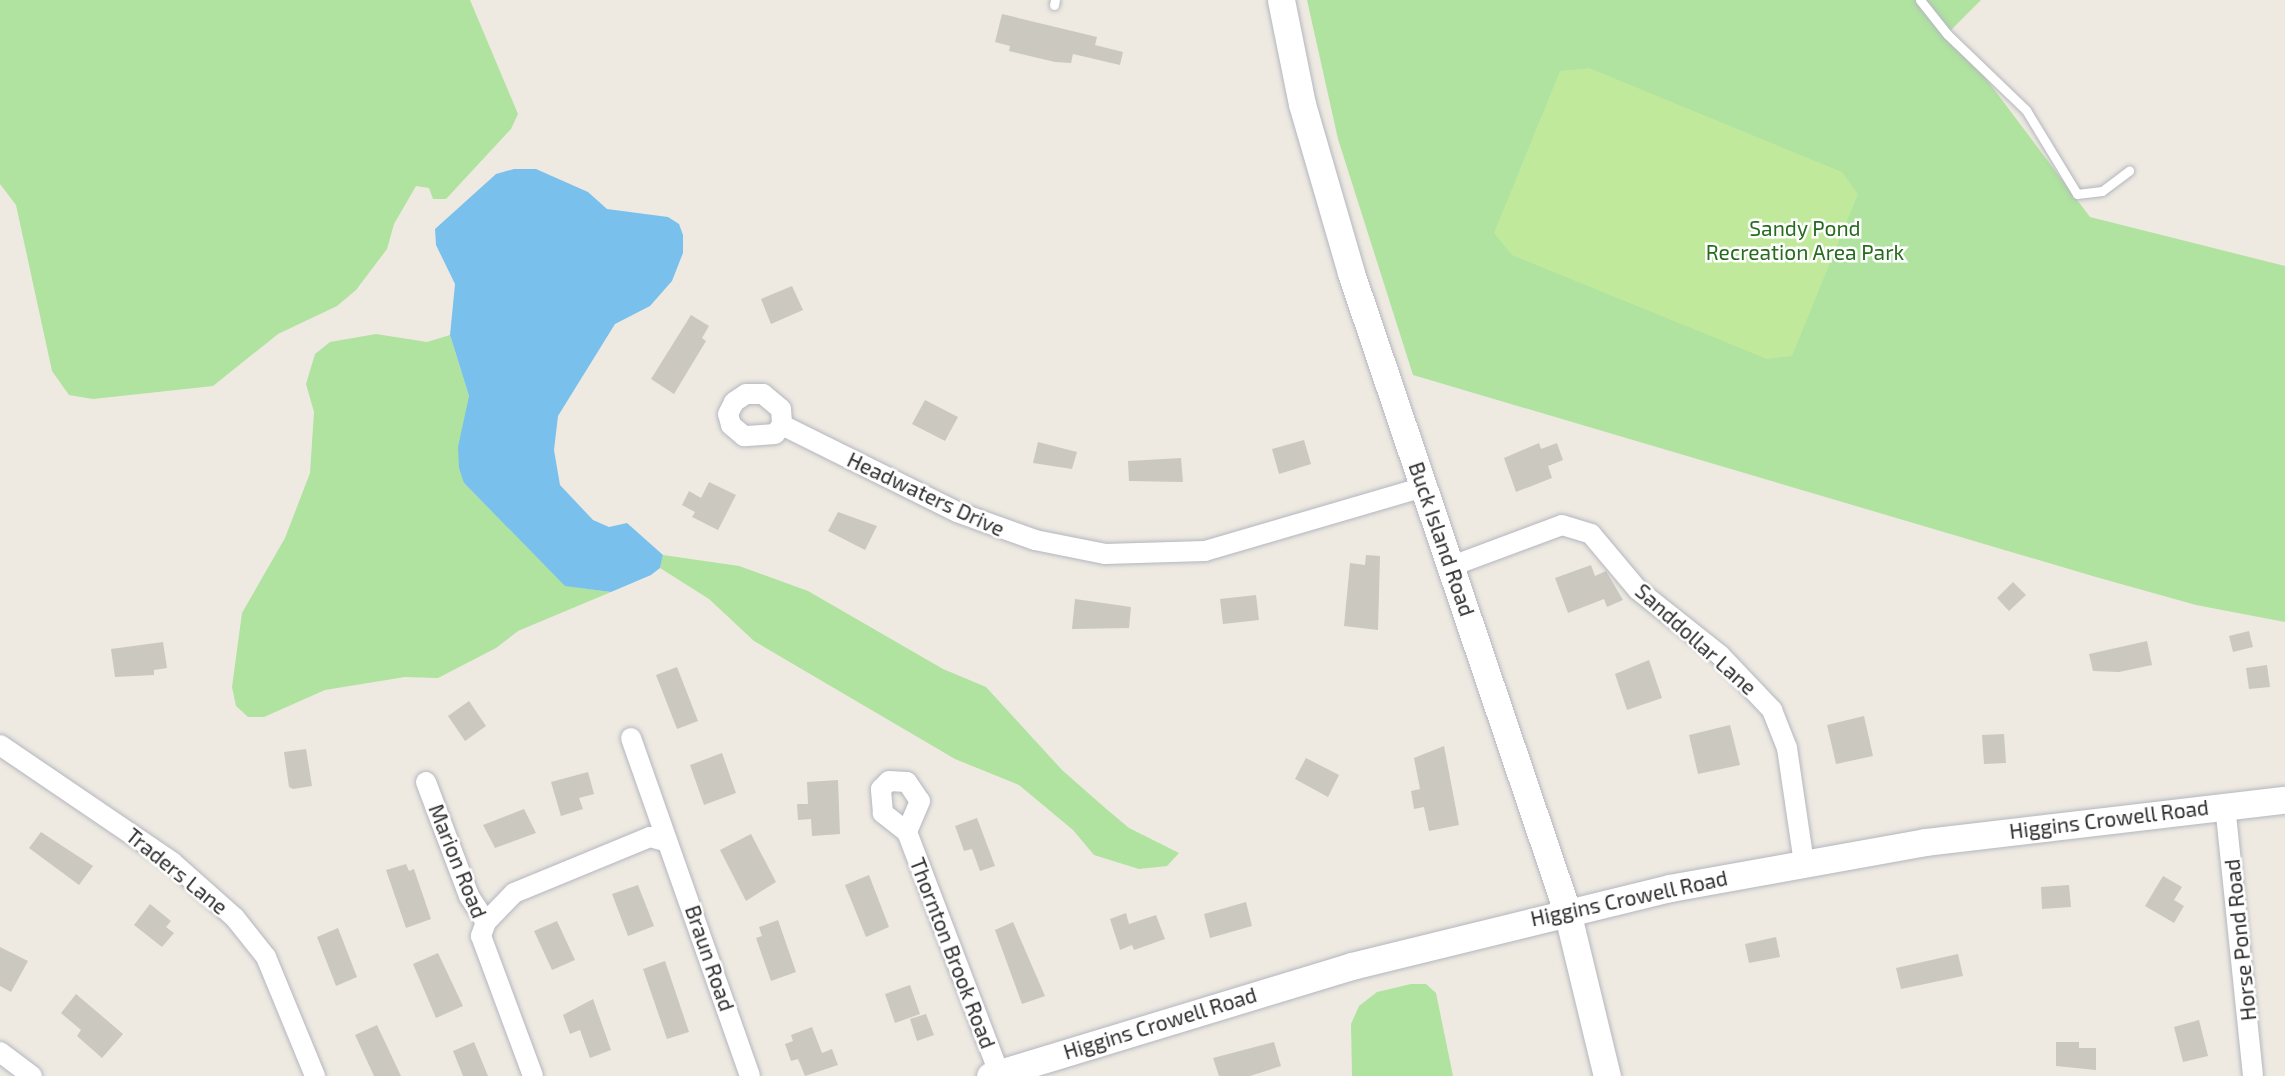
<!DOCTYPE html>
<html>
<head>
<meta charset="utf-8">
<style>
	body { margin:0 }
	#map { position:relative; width:2285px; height:1076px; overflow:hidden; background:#eeeae1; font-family:"Exo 2",sans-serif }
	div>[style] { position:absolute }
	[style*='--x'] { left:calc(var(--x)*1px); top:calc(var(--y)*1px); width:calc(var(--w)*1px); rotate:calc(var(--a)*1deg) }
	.green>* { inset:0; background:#b0e2a0 }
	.pitch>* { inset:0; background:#c1e99c }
	.water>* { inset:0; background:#79c1ec }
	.building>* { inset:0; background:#cac8bf }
	.roads { filter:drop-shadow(0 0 2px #b4b6c0) drop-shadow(0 0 2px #b4b6c0) }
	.lane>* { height:9px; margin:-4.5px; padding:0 4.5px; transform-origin:4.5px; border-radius:4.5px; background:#fff }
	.street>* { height:20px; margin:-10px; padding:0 10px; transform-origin:10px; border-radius:10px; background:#fff }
	.secondary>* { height:27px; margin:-13.5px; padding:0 13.5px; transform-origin:13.5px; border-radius:13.5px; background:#fff }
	span { translate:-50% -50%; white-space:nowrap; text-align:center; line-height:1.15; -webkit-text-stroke:5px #fff; paint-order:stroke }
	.park-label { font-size:21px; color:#266b1e }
	.street-label { font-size:21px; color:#2e2e2e }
</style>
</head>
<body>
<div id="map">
	<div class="green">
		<i style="clip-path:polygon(0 0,470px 0,518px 114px,511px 129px,446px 199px,433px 199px,429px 188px,416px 186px,394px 224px,387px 249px,356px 290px,337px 306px,278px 334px,213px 386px,93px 399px,69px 395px,52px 371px,16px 205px,0 184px)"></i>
		<i style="clip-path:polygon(1307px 0,1981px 0,1950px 31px,2090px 217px,2285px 266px,2285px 622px,2196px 605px,2096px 577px,1413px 375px,1338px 139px)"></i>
		<i style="clip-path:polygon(376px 334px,427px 342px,450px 335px,469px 396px,464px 483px,551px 571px,575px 587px,611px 592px,518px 631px,496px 648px,438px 678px,405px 677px,325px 690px,264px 717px,248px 717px,236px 706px,232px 687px,242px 613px,285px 538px,310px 473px,314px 412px,306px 384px,315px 354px,330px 342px)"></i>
		<i style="clip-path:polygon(663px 555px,739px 566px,808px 591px,943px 669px,986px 687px,1062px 770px,1104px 807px,1129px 828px,1179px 853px,1167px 866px,1139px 869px,1094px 855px,1073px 830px,1019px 785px,955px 759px,754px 641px,709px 599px,660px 568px)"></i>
		<i style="clip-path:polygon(1411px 984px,1426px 984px,1436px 993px,1453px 1076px,1352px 1076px,1351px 1024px,1359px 1006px,1377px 992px)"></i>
	</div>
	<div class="pitch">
		<i style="clip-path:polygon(1589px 68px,1842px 172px,1858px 194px,1792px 356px,1767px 359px,1512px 255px,1494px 233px,1560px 71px)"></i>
	</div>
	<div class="water">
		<i style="clip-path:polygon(514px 169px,536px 169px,588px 192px,607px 209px,668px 217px,679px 224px,683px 235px,683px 253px,672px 281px,650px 306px,615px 324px,558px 416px,554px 450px,560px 485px,593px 520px,609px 527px,627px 523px,663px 555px,660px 568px,651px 575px,611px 592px,565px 586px,464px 483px,459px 468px,458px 447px,469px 396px,450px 335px,455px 284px,436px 245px,435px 229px,496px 174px)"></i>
	</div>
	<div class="building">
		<i style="clip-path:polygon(1002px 14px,1097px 37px,1095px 45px,1123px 52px,1120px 65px,1073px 54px,1071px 63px,1055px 62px,1009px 51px,1010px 46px,995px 42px)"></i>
		<i style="clip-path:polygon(792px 286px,803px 310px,771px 324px,761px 299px)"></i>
		<i style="clip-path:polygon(691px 315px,709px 326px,702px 338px,706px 341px,674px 394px,651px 379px)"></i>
		<i style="clip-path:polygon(925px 400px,958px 417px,945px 441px,912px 424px)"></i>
		<i style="clip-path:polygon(1304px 440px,1311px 464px,1279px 474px,1272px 449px)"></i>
		<i style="clip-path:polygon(1038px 442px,1077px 452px,1072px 469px,1033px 463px)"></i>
		<i style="clip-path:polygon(1539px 443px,1541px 449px,1557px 443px,1563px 460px,1548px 466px,1552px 478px,1516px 492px,1504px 458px)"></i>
		<i style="clip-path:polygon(1181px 458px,1183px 482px,1129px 481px,1128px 461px)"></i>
		<i style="clip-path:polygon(709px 482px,736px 495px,718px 530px,692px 517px,695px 512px,682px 505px,689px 491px,701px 498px)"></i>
		<i style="clip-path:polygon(838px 512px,877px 526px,865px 550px,828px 531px)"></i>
		<i style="clip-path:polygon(1366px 555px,1380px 556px,1378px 630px,1344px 626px,1350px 563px,1365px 565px)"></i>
		<i style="clip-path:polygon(1591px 565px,1595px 576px,1606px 571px,1623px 600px,1607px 607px,1604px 599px,1568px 613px,1555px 578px)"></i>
		<i style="clip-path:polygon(2013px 582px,2026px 595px,2009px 611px,1997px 598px)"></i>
		<i style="clip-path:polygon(1256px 595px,1259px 620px,1223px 624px,1220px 599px)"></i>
		<i style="clip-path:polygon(1075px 599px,1131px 607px,1129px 628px,1072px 629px)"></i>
		<i style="clip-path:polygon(2249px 631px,2253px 647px,2233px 652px,2229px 636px)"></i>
		<i style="clip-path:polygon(2147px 641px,2152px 665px,2119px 672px,2093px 671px,2089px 654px)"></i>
		<i style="clip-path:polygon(163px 642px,167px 668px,154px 670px,154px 675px,115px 677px,111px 649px)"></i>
		<i style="clip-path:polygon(1649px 660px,1662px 698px,1627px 710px,1615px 674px)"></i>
		<i style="clip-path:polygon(2267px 665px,2270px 687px,2249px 689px,2246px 668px)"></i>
		<i style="clip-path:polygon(677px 667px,698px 721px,677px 729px,656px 675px)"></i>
		<i style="clip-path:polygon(469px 701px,486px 726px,465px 741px,448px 716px)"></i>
		<i style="clip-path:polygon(1864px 716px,1873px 756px,1836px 764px,1827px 725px)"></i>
		<i style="clip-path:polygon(1730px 725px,1740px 765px,1698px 774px,1689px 735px)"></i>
		<i style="clip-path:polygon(2004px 734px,2006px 763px,1984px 764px,1982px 735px)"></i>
		<i style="clip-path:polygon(1444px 746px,1459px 825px,1429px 831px,1424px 807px,1414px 809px,1411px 791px,1420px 789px,1414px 758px)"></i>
		<i style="clip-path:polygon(306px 749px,312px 786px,293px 789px,289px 787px,284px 752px)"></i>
		<i style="clip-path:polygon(722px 753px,736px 793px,704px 805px,690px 765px)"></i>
		<i style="clip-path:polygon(1306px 758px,1339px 775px,1328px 797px,1295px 779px)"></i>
		<i style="clip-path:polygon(588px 772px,594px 794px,579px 798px,583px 809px,561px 816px,551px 782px)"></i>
		<i style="clip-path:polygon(838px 780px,840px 834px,812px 836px,811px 819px,798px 820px,797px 804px,808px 804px,807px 782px)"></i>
		<i style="clip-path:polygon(524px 809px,536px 833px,495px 848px,483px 825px)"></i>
		<i style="clip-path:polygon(977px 818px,995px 866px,980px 871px,972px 849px,964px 851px,955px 826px)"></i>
		<i style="clip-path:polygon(41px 832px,93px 866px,79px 885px,29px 848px)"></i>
		<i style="clip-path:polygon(751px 834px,776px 882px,746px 901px,720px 850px)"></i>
		<i style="clip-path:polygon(406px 864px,409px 871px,414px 869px,431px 919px,406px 928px,386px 870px)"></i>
		<i style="clip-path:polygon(869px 875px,889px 927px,866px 937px,845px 885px)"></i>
		<i style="clip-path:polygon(2163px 876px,2182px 887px,2174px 900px,2184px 906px,2174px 923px,2145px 906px)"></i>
		<i style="clip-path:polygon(638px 885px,654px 926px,628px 936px,612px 894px)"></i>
		<i style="clip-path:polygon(2069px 885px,2071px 907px,2042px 909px,2041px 887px)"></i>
		<i style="clip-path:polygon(1246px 902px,1252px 926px,1210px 938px,1204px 914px)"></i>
		<i style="clip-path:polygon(150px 904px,171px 921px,166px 927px,174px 933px,162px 947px,134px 925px)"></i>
		<i style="clip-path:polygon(1126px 913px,1129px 924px,1156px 915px,1165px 939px,1134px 950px,1132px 945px,1120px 950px,1110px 919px)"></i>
		<i style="clip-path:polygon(778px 920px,796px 972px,771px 981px,756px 938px,762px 936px,759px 927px)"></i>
		<i style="clip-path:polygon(557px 921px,575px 960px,552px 970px,534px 931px)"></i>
		<i style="clip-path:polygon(1013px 922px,1045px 996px,1022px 1004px,995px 930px)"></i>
		<i style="clip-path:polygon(338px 928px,357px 977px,336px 986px,317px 937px)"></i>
		<i style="clip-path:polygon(1776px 937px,1780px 957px,1749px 963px,1745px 944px)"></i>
		<i style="clip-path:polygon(0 947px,28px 961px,11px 992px,0 986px)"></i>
		<i style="clip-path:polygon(438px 953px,463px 1006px,436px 1018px,413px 964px)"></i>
		<i style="clip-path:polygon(1958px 954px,1963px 976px,1901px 989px,1896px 968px)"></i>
		<i style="clip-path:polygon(665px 961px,689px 1032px,667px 1039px,643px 969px)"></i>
		<i style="clip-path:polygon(910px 985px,920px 1014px,895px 1023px,885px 994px)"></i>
		<i style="clip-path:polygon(76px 994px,123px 1034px,102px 1058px,77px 1036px,81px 1030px,61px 1013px)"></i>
		<i style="clip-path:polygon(593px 999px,611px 1050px,590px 1058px,580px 1030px,570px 1034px,563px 1015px)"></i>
		<i style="clip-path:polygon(926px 1014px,934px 1035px,917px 1041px,910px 1019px)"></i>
		<i style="clip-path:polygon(2199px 1020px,2208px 1056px,2183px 1062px,2174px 1027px)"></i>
		<i style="clip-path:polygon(377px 1025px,401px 1076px,374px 1076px,355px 1035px)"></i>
		<i style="clip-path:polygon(812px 1027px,822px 1053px,832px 1049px,838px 1065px,805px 1076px,798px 1059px,791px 1061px,785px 1044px,793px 1041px,791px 1035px)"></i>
		<i style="clip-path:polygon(474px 1042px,488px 1076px,463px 1076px,453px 1051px)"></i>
		<i style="clip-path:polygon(1274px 1042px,1281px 1066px,1250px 1076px,1219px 1076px,1213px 1058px)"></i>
		<i style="clip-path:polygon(2056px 1042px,2079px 1042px,2079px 1048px,2096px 1048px,2096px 1070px,2056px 1066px)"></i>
	</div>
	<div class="roads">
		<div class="lane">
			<i style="--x:1920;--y:0;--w:43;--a:51.5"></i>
			<i style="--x:1947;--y:34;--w:110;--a:43.9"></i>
			<i style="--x:2026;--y:110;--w:98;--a:58.7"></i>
			<i style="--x:2077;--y:194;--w:25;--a:-7"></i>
			<i style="--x:2102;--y:191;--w:34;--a:-37"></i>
			<i style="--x:1054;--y:5;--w:5;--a:-79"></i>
		</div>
		<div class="street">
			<i style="--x:782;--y:425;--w:11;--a:128"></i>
			<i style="--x:775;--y:434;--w:31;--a:176"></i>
			<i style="--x:744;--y:436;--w:17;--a:-140"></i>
			<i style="--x:731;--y:425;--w:11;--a:-105"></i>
			<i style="--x:728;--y:414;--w:13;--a:-63"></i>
			<i style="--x:734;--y:402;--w:14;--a:-34"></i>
			<i style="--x:746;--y:394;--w:17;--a:0"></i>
			<i style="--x:763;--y:394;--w:23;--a:40"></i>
			<i style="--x:781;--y:409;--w:16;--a:86"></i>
			<i style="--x:782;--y:425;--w:195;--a:26.4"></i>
			<i style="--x:957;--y:512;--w:83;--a:19.7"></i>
			<i style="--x:1035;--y:540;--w:71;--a:11.3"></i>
			<i style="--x:1105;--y:554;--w:100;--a:-1.7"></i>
			<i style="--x:1205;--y:551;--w:228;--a:-16.3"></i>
			<i style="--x:1452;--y:566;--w:117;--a:-20.4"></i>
			<i style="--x:1562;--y:525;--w:30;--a:17"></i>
			<i style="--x:1591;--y:534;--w:73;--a:50"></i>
			<i style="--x:1638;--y:590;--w:105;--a:38.4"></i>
			<i style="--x:1720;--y:655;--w:76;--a:46.6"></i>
			<i style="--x:1772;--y:710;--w:41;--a:68.5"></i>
			<i style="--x:1787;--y:748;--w:116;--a:81.6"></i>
			<i style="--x:631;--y:738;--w:358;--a:70.6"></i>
			<i style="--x:0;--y:745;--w:208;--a:34.2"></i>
			<i style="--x:172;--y:862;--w:84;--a:41.6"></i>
			<i style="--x:235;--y:918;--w:50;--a:51.5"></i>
			<i style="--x:266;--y:957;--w:129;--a:67.6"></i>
			<i style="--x:426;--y:782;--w:122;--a:69.3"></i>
			<i style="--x:469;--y:896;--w:31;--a:57"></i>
			<i style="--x:486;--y:922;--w:15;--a:110"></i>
			<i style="--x:481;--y:936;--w:149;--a:69.6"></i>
			<i style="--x:2225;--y:805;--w:272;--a:84.1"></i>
			<i style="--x:907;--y:832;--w:31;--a:-142"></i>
			<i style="--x:883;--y:813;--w:24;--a:-95"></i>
			<i style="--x:881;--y:789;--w:11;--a:-45"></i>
			<i style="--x:889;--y:781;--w:18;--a:3"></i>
			<i style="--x:907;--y:782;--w:23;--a:56"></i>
			<i style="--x:920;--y:801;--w:34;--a:113"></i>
			<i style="--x:907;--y:832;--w:258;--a:69.1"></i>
			<i style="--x:486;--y:922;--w:40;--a:-46"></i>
			<i style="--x:514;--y:893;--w:147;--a:-22.4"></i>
			<i style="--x:650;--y:837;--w:18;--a:16"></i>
			<i style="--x:0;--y:1052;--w:40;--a:37"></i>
		</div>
		<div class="secondary">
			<i style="--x:1281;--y:0;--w:106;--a:78.6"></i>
			<i style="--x:1302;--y:104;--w:176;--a:73.8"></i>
			<i style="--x:1351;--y:273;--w:674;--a:71.3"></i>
			<i style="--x:1567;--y:911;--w:170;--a:76.4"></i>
			<i style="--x:990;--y:1076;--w:378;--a:-16.9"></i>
			<i style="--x:1352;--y:966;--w:327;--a:-13.8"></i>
			<i style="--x:1670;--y:888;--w:259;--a:-10.2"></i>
			<i style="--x:1925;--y:842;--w:362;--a:-6.7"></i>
		</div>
	</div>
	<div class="park-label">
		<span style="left:1805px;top:240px">Sandy Pond<br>Recreation Area Park</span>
	</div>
	<div class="street-label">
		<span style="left:926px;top:494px;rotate:25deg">Headwaters Drive</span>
		<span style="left:1442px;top:539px;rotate:71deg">Buck Island Road</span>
		<span style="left:1696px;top:639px;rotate:42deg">Sanddollar Lane</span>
		<span style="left:2109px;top:819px;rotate:-7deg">Higgins Crowell Road</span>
		<span style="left:458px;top:861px;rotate:68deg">Marion Road</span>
		<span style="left:177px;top:871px;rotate:39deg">Traders Lane</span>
		<span style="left:1629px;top:898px;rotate:-12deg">Higgins Crowell Road</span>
		<span style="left:2240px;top:940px;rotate:-96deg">Horse Pond Road</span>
		<span style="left:953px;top:953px;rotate:69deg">Thornton Brook Road</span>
		<span style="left:710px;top:958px;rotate:71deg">Braun Road</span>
		<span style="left:1160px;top:1023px;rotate:-17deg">Higgins Crowell Road</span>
	</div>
</div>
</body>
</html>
